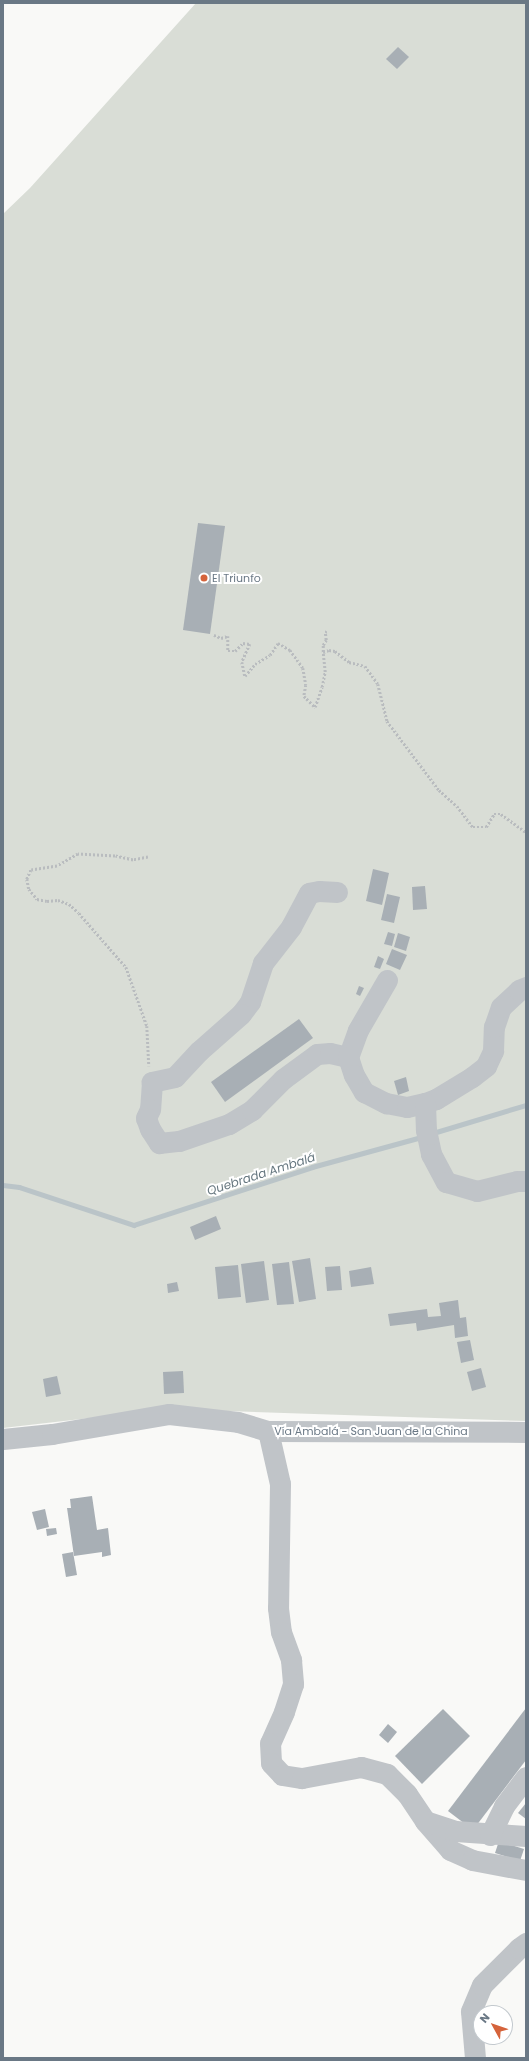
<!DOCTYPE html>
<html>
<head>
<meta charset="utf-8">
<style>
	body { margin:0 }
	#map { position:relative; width:529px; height:2061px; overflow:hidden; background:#f9f9f7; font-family:Poppins,sans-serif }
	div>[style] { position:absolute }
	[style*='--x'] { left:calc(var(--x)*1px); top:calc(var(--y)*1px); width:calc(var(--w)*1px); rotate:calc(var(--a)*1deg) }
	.green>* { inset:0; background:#d9ddd6 }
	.stream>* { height:4.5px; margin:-2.25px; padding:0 2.25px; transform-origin:2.25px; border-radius:2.25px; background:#bac4c8 }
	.building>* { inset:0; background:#a8afb5 }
	.path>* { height:2.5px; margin-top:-1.25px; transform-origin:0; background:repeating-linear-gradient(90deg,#b9bcbf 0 2px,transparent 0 4px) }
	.minor>* { height:21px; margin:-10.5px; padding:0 10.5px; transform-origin:10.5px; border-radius:10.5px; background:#c0c4c8 }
	.dots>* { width:11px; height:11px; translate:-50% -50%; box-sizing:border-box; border:2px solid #fff; border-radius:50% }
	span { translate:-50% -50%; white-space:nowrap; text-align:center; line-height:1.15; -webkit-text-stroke:4px #fff; paint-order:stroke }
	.poi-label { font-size:11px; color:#6a7885 }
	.left { translate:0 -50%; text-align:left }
	.street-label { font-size:11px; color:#6a7885 }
	.water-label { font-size:12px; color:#677880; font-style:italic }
	.frame { position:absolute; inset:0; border:4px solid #6a7885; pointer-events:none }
	.north { position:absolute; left:473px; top:2005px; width:40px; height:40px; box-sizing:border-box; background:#fff; border:1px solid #c3c9ce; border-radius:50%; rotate:310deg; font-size:11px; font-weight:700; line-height:16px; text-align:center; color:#6a7885 }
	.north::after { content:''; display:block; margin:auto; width:14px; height:18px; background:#d5633b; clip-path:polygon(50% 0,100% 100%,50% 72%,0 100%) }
</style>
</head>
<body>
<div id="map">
	<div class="green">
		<i style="clip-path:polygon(196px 3px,526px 3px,526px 1421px,168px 1409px,3px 1428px,3px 214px,30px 188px)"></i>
	</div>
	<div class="stream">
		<i style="--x:433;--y:1133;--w:97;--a:-16.8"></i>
		<i style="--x:3;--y:1185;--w:16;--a:7"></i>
		<i style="--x:19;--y:1187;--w:121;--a:18.3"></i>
		<i style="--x:134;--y:1225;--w:187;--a:-18"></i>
		<i style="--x:312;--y:1167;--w:114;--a:-15.3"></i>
	</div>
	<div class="building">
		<i style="clip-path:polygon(398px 47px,409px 57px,397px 69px,386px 59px)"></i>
		<i style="clip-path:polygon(198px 523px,225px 526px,210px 634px,183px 630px)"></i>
		<i style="clip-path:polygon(373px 869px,389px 873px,382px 905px,366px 901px)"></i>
		<i style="clip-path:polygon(425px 886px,427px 909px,413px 910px,412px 887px)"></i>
		<i style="clip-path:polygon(387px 894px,400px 897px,394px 923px,381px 920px)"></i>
		<i style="clip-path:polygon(388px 932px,395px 934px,392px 946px,384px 944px)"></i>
		<i style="clip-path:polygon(398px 933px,410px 937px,406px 951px,394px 947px)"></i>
		<i style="clip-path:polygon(392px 949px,407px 955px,400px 970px,386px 964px)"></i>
		<i style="clip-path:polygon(378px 956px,384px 959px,380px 969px,374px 967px)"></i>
		<i style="clip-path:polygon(359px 986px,364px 988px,360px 996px,356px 994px)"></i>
		<i style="clip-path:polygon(299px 1019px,313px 1038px,225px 1102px,211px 1082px)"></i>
		<i style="clip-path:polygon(406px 1077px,409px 1091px,398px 1095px,394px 1081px)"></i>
		<i style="clip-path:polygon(216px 1216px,221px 1229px,195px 1240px,190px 1227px)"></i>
		<i style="clip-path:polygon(310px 1258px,316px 1299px,299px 1302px,292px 1261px)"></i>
		<i style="clip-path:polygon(264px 1261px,269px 1300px,246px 1303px,241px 1264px)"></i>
		<i style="clip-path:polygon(289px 1262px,294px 1304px,277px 1305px,272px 1264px)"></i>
		<i style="clip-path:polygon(238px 1265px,241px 1297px,218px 1299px,215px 1267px)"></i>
		<i style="clip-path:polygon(340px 1266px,342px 1290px,327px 1291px,325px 1267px)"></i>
		<i style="clip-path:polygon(371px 1267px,374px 1284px,351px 1287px,349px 1271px)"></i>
		<i style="clip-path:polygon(177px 1282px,179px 1291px,168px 1293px,167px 1284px)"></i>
		<i style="clip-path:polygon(458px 1300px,460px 1318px,466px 1317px,468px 1336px,455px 1338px,454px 1325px,417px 1331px,416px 1323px,390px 1326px,388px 1314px,427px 1309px,428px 1317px,441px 1316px,439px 1303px)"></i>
		<i style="clip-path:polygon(470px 1340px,474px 1360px,461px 1363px,457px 1342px)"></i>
		<i style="clip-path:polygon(481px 1368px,486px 1387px,472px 1391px,467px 1372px)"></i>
		<i style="clip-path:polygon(183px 1371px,184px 1393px,164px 1394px,163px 1372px)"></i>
		<i style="clip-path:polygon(57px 1376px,61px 1394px,46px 1397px,43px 1379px)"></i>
		<i style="clip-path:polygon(92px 1496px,97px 1530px,108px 1528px,111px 1555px,102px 1557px,102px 1552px,74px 1556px,67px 1508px,71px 1508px,70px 1499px)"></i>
		<i style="clip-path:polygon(45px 1509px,49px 1527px,37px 1530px,32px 1512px)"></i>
		<i style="clip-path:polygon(56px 1528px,57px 1534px,47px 1536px,46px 1529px)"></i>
		<i style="clip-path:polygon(73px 1552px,77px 1575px,66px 1577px,62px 1554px)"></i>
		<i style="clip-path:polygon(526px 1708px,526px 1760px,473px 1830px,448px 1811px)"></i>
		<i style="clip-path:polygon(443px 1709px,470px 1736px,422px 1784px,395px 1756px)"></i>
		<i style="clip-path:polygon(388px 1724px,397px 1732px,388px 1743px,379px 1735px)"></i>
		<i style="clip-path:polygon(526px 1803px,526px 1819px,518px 1813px)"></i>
		<i style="clip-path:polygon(499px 1841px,524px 1849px,520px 1861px,495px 1853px)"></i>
	</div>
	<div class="path">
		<i style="--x:214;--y:635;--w:8;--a:23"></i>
		<i style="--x:221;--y:638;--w:7;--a:-16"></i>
		<i style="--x:228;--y:636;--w:15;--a:90"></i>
		<i style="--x:228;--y:651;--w:7;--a:0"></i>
		<i style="--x:235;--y:651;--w:11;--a:-45"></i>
		<i style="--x:243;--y:643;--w:7;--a:8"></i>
		<i style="--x:250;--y:644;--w:20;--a:114"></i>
		<i style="--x:242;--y:662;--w:14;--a:78"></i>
		<i style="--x:245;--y:676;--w:16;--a:-50"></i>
		<i style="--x:255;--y:664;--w:17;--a:-31"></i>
		<i style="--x:270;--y:655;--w:14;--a:-56"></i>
		<i style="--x:278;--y:643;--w:14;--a:30"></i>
		<i style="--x:290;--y:650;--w:22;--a:54"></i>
		<i style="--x:303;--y:668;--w:17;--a:80"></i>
		<i style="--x:306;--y:685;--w:11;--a:100"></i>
		<i style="--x:304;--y:696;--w:16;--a:45"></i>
		<i style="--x:315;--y:707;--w:21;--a:-71"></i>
		<i style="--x:322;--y:687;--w:15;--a:-79"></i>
		<i style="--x:325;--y:672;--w:20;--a:-96"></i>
		<i style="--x:323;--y:652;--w:6;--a:-18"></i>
		<i style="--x:329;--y:650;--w:6;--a:9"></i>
		<i style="--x:335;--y:651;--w:18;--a:38"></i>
		<i style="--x:349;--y:662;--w:16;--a:14"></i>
		<i style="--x:365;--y:666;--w:22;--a:54"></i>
		<i style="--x:378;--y:684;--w:38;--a:76"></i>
		<i style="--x:387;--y:721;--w:86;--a:53"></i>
		<i style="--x:439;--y:790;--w:24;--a:42"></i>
		<i style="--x:457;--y:806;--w:26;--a:53"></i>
		<i style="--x:473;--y:827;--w:13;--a:0"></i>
		<i style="--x:486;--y:827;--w:15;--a:-58"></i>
		<i style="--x:494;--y:814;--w:7;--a:0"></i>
		<i style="--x:501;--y:814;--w:31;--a:36"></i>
		<i style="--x:323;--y:652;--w:7;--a:-90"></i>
		<i style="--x:323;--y:645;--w:6;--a:-59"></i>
		<i style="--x:326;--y:640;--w:8;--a:-97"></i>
		<i style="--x:325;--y:632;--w:2;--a:-27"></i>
		<i style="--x:148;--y:857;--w:15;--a:169"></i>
		<i style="--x:133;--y:860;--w:18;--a:-167"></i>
		<i style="--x:115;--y:856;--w:37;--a:-177"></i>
		<i style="--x:78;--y:854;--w:24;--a:150"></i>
		<i style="--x:57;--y:866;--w:26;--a:171"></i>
		<i style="--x:31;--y:870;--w:10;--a:114"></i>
		<i style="--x:27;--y:879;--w:10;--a:79"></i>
		<i style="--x:29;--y:889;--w:13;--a:51"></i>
		<i style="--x:37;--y:899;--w:10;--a:11"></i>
		<i style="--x:47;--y:901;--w:11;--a:-5"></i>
		<i style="--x:58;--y:900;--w:12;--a:20"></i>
		<i style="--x:69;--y:904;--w:13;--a:42"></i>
		<i style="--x:79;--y:913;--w:72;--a:49"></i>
		<i style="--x:126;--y:967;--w:63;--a:70.4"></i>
		<i style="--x:147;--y:1026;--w:40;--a:87.1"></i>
	</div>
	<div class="minor">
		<i style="--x:337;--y:892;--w:18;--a:-177"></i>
		<i style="--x:319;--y:891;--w:10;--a:169"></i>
		<i style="--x:309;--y:893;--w:38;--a:118"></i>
		<i style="--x:291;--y:927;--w:46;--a:127.9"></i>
		<i style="--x:263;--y:963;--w:41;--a:108.4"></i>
		<i style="--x:250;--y:1002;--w:15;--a:127"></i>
		<i style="--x:241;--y:1014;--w:56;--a:138.6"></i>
		<i style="--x:199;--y:1051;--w:35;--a:133"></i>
		<i style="--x:175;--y:1077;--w:24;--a:168"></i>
		<i style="--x:152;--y:1082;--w:27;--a:94"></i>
		<i style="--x:150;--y:1109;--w:10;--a:114"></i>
		<i style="--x:146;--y:1118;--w:12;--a:70"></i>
		<i style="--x:150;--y:1129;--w:17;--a:57"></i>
		<i style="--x:159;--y:1143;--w:20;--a:-6"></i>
		<i style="--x:179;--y:1141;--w:53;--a:-18.8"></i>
		<i style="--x:229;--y:1124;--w:27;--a:-31"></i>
		<i style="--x:252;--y:1110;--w:44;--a:-45"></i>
		<i style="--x:283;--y:1079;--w:42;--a:-36.3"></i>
		<i style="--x:317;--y:1054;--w:13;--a:-4"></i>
		<i style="--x:330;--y:1053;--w:18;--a:13"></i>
		<i style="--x:387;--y:980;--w:58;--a:120.1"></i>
		<i style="--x:358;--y:1030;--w:29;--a:110"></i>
		<i style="--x:348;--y:1057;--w:19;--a:72"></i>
		<i style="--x:354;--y:1075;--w:20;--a:60"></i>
		<i style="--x:364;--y:1092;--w:25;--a:27"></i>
		<i style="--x:386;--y:1103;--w:21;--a:11"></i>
		<i style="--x:407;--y:1107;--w:18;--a:-13"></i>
		<i style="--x:425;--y:1103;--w:12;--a:-20"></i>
		<i style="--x:436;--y:1099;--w:42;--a:-31.4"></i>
		<i style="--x:472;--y:1077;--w:18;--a:-38"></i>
		<i style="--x:486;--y:1066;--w:17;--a:-65"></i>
		<i style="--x:493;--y:1051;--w:24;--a:-88"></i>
		<i style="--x:494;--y:1027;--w:21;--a:-71"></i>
		<i style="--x:501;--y:1007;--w:25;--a:-43"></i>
		<i style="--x:519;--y:990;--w:8;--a:-23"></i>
		<i style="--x:425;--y:1103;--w:27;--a:88"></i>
		<i style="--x:426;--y:1130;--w:25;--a:78"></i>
		<i style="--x:431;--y:1154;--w:32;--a:62"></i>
		<i style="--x:446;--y:1182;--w:32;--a:16"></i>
		<i style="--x:477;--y:1191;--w:41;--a:-14"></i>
		<i style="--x:517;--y:1181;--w:9;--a:0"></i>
		<i style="--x:268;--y:1431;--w:54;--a:77.2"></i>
		<i style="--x:280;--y:1484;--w:124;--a:90.9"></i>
		<i style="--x:278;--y:1608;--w:24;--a:83"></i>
		<i style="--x:281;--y:1632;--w:30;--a:70"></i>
		<i style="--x:291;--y:1660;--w:24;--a:85"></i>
		<i style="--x:293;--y:1684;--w:29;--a:108"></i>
		<i style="--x:284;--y:1712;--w:34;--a:114"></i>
		<i style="--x:270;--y:1743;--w:20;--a:87"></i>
		<i style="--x:271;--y:1763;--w:16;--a:47"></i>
		<i style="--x:282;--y:1775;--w:20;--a:9"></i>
		<i style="--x:302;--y:1778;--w:60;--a:-10.6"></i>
		<i style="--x:361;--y:1767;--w:27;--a:15"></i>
		<i style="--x:387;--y:1774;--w:28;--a:45"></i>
		<i style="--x:407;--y:1794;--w:32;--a:56"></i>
		<i style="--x:425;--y:1821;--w:38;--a:49"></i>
		<i style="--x:450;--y:1850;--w:24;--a:24"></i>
		<i style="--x:472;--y:1860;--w:55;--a:10.5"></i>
		<i style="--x:3;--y:1439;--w:49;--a:-5.8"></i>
		<i style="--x:52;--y:1434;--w:119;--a:-9.7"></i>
		<i style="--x:169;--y:1414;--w:69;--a:6.6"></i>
		<i style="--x:238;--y:1422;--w:31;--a:17"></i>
		<i style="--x:268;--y:1431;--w:258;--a:0.2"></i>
		<i style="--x:425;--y:1821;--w:32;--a:18"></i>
		<i style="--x:455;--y:1831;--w:71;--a:4"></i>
		<i style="--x:490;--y:1835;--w:32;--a:-64"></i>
		<i style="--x:504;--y:1806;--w:36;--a:-53"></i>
		<i style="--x:475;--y:2058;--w:47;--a:-94.9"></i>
		<i style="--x:471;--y:2011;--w:28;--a:-67"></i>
		<i style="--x:482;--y:1985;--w:52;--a:-45"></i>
		<i style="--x:519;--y:1948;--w:9;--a:-36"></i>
	</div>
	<div class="dots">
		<i style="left:204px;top:578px;background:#d5633b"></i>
	</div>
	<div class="poi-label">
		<span class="left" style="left:212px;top:578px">El Triunfo</span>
	</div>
	<div class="street-label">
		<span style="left:371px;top:1431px">Vía Ambalá - San Juan de la China</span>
	</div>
	<div class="water-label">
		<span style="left:261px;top:1174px;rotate:-18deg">Quebrada Ambalá</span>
	</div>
	<div class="frame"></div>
	<div class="north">N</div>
</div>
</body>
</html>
